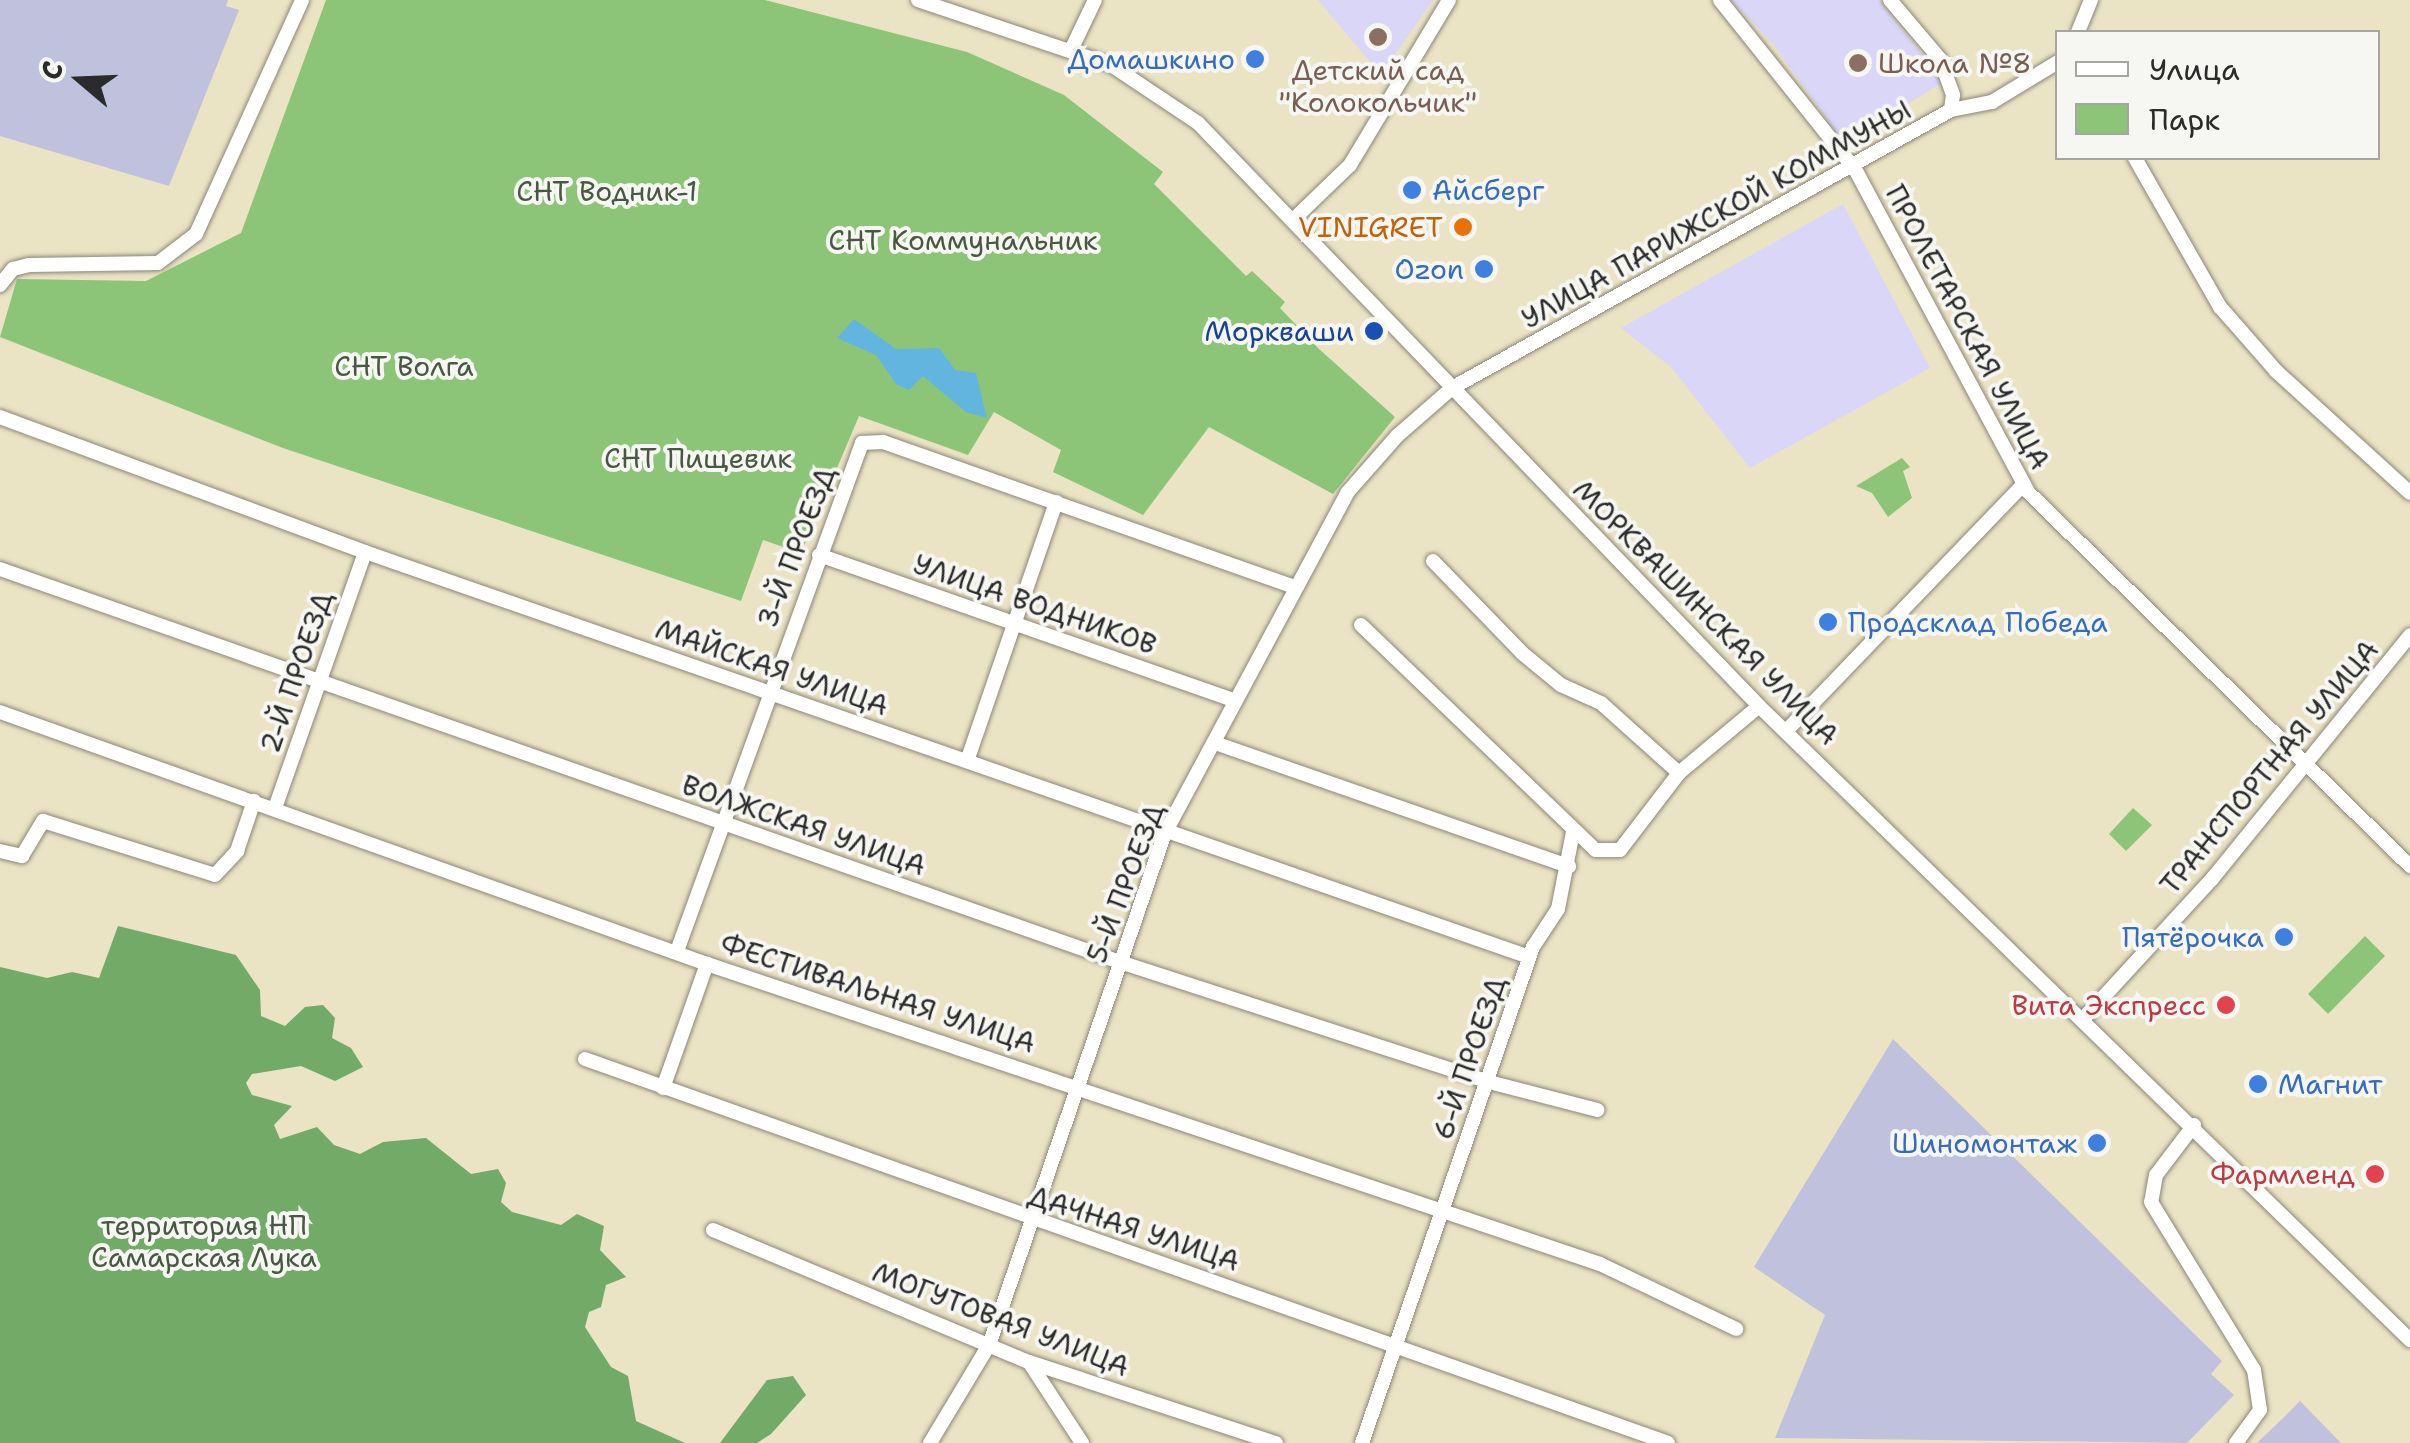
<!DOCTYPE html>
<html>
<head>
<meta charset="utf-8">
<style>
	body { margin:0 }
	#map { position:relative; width:2410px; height:1443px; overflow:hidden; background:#eae3c4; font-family:"Shantell Sans",sans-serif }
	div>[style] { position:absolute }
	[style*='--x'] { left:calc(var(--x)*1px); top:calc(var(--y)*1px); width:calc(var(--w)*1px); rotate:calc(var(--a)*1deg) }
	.built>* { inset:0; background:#dad6f7 }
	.industrial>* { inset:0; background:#c0c2dd }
	.green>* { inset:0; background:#8dc578 }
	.forest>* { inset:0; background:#72aa68 }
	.water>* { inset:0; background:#62b5de }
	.roads { filter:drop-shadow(0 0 2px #8a8778) drop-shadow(0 0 2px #8a8778) }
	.street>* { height:14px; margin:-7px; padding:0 7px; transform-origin:7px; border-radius:7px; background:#fff }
	.dots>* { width:28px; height:28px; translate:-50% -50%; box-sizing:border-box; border:5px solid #f6f6f2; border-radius:50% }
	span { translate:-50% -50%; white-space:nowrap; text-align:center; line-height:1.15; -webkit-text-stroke:8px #f6f6f2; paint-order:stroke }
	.shop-label { font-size:28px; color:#366cbe }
	.right { translate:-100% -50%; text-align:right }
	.left { translate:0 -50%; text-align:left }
	.education-label { font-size:28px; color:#785e54 }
	.park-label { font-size:28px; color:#485942 }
	.street-label { font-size:28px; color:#2b2b2b }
	.food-label { font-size:28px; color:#c56008 }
	.transit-label { font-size:28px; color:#164399 }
	.health-label { font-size:28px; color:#be3a42 }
	.legend { position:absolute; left:2055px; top:30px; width:325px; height:130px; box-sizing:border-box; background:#f6f6f2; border:2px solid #a5a5a2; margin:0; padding:12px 18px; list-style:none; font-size:30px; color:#2b2b2b }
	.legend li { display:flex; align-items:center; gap:20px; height:50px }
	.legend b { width:50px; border:2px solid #a5a5a2 }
	.north { position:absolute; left:30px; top:30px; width:100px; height:100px; -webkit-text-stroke:8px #f6f6f2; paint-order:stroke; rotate:289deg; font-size:28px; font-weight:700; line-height:40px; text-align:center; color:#2b2b2b }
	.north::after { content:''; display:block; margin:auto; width:35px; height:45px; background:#2b2b2b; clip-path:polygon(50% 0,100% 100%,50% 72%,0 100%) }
</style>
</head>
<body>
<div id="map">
	<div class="built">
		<i style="clip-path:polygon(1318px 0,1433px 0,1381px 75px)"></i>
		<i style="clip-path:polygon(1731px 0,1879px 0,1944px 81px,1845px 145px,1774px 45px)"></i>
		<i style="clip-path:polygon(1843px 204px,1930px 368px,1750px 468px,1671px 367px,1621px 328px)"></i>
	</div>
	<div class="industrial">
		<i style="clip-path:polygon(0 0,228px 0,226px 6px,239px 10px,169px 186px,0 136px)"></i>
		<i style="clip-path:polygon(1893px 1039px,2222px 1361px,2211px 1374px,2234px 1395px,2187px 1443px,1775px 1438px,1825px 1315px,1754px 1267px)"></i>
		<i style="clip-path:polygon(2300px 1401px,2341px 1443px,2257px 1443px,2282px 1419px)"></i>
	</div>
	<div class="green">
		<i style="clip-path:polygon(326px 0,765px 0,967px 52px,1064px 95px,1163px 172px,1154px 184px,1246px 276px,1252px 271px,1285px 302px,1280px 308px,1319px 349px,1395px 417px,1333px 494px,1209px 427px,1143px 515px,1053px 472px,1061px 450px,994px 412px,968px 455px,859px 416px,801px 553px,763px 540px,741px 601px,283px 448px,0 337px,17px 279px,146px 281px,241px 233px)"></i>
		<i style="clip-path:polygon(1902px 458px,1910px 467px,1903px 471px,1912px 498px,1888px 517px,1872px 493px,1856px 486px)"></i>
		<i style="clip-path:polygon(2133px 808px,2152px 825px,2126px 851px,2109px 834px)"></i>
		<i style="clip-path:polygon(2365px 936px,2385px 956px,2328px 1014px,2308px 994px)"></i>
	</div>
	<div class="forest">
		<i style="clip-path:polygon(118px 926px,236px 955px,260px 990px,261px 1016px,285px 1026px,305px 1007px,323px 1005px,335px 1018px,332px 1038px,351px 1048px,363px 1067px,335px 1081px,301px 1066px,252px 1074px,246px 1083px,252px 1095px,292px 1106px,274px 1125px,280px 1139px,317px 1127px,334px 1145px,360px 1154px,383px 1142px,426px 1138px,471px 1174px,498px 1169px,506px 1183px,501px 1202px,512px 1212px,561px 1225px,577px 1214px,604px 1226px,600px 1250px,626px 1277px,606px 1285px,601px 1307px,589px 1312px,585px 1327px,611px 1367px,628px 1376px,636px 1421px,685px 1443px,0 1443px,0 967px,47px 978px,72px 972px,99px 978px)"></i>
		<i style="clip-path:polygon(793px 1376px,806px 1395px,771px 1434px,757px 1443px,720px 1443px,767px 1380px)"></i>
	</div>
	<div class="water">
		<i style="clip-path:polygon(854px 319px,896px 349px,939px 348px,955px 370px,976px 373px,987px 418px,966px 412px,923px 376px,909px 390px,896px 384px,876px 355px,837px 338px)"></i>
	</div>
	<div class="roads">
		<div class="street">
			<i style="--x:918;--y:0;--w:204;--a:18.6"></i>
			<i style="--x:1111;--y:65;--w:105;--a:33.7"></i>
			<i style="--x:1198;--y:123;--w:809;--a:46.1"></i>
			<i style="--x:1759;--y:706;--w:909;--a:44.24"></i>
			<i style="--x:1720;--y:0;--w:216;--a:51.4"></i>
			<i style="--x:1855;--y:169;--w:366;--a:61.8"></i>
			<i style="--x:2028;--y:492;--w:535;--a:44.39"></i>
			<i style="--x:1890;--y:0;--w:77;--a:49.7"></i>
			<i style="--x:1940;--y:59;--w:38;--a:70"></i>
			<i style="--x:1953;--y:95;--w:15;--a:98"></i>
			<i style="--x:2078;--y:32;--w:35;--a:-68"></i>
			<i style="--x:1071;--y:50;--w:55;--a:-64.4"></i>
			<i style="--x:2135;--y:158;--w:172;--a:60.3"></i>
			<i style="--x:2220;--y:307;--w:85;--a:48.8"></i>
			<i style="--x:2276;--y:371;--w:181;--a:42.3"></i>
			<i style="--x:1295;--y:218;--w:76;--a:-43.9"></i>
			<i style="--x:1350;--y:165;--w:192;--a:-59"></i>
			<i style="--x:0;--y:285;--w:21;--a:-51"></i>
			<i style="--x:13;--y:269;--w:16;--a:-14"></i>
			<i style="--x:29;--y:265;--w:129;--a:-0.9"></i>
			<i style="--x:158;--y:263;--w:48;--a:-37.3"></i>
			<i style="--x:196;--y:234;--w:257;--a:-65.6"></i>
			<i style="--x:0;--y:417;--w:389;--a:20.3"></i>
			<i style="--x:365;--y:552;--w:1232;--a:19.18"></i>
			<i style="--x:819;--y:555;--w:440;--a:19.3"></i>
			<i style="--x:1433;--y:561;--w:128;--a:45.9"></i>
			<i style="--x:1522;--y:653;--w:50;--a:39.4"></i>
			<i style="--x:1561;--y:685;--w:44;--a:24.2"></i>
			<i style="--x:1601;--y:703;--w:105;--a:41.9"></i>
			<i style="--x:0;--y:569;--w:1187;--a:19.34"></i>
			<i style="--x:1120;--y:962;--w:388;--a:18"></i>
			<i style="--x:1489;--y:1082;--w:112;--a:14.5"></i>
			<i style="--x:1361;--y:625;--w:325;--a:43.8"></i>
			<i style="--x:1596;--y:850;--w:24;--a:0"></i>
			<i style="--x:1620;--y:850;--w:97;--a:-52.5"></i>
			<i style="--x:1679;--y:773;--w:104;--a:-39.9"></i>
			<i style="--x:0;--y:712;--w:751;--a:19.62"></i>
			<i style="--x:707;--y:964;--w:942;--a:18.57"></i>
			<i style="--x:1600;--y:1264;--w:151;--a:25.5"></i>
			<i style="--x:1786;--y:731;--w:342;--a:-46.1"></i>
			<i style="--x:1215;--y:743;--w:375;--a:19.2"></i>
			<i style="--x:967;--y:761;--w:274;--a:-71"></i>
			<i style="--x:275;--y:808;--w:271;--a:-70.6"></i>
			<i style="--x:0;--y:851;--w:23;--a:13"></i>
			<i style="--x:22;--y:856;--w:41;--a:-59"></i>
			<i style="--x:43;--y:821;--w:180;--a:17.4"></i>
			<i style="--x:215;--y:875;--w:33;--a:-47"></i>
			<i style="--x:237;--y:851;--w:53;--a:-71.2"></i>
			<i style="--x:677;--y:951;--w:541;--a:-69.99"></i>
			<i style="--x:862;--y:443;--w:21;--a:-3"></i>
			<i style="--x:883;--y:442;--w:435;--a:19.4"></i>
			<i style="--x:2084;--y:1018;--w:189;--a:-47.4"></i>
			<i style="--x:2212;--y:879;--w:314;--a:-50.9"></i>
			<i style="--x:585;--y:1059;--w:1149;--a:19.52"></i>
			<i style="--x:663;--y:1088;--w:132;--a:-70.5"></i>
			<i style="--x:2194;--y:1125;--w:63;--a:127.2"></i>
			<i style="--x:2156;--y:1175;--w:27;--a:100"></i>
			<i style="--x:2151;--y:1202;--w:197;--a:58.5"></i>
			<i style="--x:2254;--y:1370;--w:40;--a:81.5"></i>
			<i style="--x:2260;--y:1410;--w:41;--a:126"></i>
			<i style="--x:713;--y:1230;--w:342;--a:22.7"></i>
			<i style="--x:1029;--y:1362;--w:260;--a:18.2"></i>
			<i style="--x:1029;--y:1362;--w:97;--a:56.8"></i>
			<i style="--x:930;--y:1443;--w:114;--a:-59"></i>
			<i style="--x:989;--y:1345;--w:541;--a:-71.03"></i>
			<i style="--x:1165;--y:833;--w:386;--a:-61.8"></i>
			<i style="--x:1347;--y:493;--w:76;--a:-48.7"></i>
			<i style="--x:1397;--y:436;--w:73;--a:-41.1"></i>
			<i style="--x:1452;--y:388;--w:571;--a:-29.12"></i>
			<i style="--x:1951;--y:110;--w:42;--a:-11"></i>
			<i style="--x:1992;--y:102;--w:77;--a:-31.2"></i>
			<i style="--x:1362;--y:1443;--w:525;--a:-70.98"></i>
			<i style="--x:1533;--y:947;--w:45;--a:-56.7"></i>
			<i style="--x:1558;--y:909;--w:78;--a:-79"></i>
		</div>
	</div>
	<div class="dots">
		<i style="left:1378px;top:37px;background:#8d6e63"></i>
		<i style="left:1255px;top:59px;background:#3f7fe0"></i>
		<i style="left:1858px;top:63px;background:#8d6e63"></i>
		<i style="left:1412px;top:190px;background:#3f7fe0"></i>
		<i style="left:1463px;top:227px;background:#e8710a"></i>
		<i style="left:1484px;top:269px;background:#3f7fe0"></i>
		<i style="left:1374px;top:331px;background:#1a4fb4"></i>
		<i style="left:1828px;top:622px;background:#3f7fe0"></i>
		<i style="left:2284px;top:937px;background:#3f7fe0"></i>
		<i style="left:2226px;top:1005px;background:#e0444e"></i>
		<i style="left:2258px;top:1084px;background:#3f7fe0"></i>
		<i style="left:2097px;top:1143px;background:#3f7fe0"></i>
		<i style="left:2375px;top:1174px;background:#e0444e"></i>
	</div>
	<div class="shop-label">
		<span class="right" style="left:1235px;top:59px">Домашкино</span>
		<span class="left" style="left:1432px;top:190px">Айсберг</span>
		<span class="right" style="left:1464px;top:269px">Ozon</span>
		<span class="left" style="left:1848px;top:622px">Продсклад Победа</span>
		<span class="right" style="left:2264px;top:937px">Пятёрочка</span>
		<span class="left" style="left:2278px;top:1084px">Магнит</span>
		<span class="right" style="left:2077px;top:1143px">Шиномонтаж</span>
	</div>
	<div class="education-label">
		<span class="left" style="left:1878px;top:63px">Школа №8</span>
		<span style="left:1378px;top:86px">Детский сад<br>"Колокольчик"</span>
	</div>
	<div class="park-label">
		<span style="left:607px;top:191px">СНТ Водник-1</span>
		<span style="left:963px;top:240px">СНТ Коммунальник</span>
		<span style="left:404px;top:366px">СНТ Волга</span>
		<span style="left:698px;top:458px">СНТ Пищевик</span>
		<span style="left:204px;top:1241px">территория НП<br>Самарская Лука</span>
	</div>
	<div class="street-label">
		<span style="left:1716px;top:214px;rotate:-29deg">УЛИЦА ПАРИЖСКОЙ КОММУНЫ</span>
		<span style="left:1968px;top:327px;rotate:62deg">ПРОЛЕТАРСКАЯ УЛИЦА</span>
		<span style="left:796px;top:547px;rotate:-69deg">3-Й ПРОЕЗД</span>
		<span style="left:1035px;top:604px;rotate:19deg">УЛИЦА ВОДНИКОВ</span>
		<span style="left:1706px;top:612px;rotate:45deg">МОРКВАШИНСКАЯ УЛИЦА</span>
		<span style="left:772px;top:667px;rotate:19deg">МАЙСКАЯ УЛИЦА</span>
		<span style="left:296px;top:672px;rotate:-71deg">2-Й ПРОЕЗД</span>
		<span style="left:2269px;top:767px;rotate:-50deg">ТРАНСПОРТНАЯ УЛИЦА</span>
		<span style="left:804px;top:825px;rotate:19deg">ВОЛЖСКАЯ УЛИЦА</span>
		<span style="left:1125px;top:883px;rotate:-69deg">5-Й ПРОЕЗД</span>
		<span style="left:878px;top:993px;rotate:18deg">ФЕСТИВАЛЬНАЯ УЛИЦА</span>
		<span style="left:1469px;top:1058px;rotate:-71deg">6-Й ПРОЕЗД</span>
		<span style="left:1134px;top:1228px;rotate:18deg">ДАЧНАЯ УЛИЦА</span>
		<span style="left:1001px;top:1319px;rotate:21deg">МОГУТОВАЯ УЛИЦА</span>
	</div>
	<div class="food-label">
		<span class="right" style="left:1443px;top:227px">VINIGRET</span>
	</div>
	<div class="transit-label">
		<span class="right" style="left:1354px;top:331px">Моркваши</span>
	</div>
	<div class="health-label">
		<span class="right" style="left:2206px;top:1005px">Вита Экспресс</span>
		<span class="right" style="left:2355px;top:1174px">Фармленд</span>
	</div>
	<ul class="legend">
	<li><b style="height:12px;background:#fff"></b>Улица</li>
	<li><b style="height:28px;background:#8dc578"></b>Парк</li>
	</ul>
	<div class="north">С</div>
</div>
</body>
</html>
